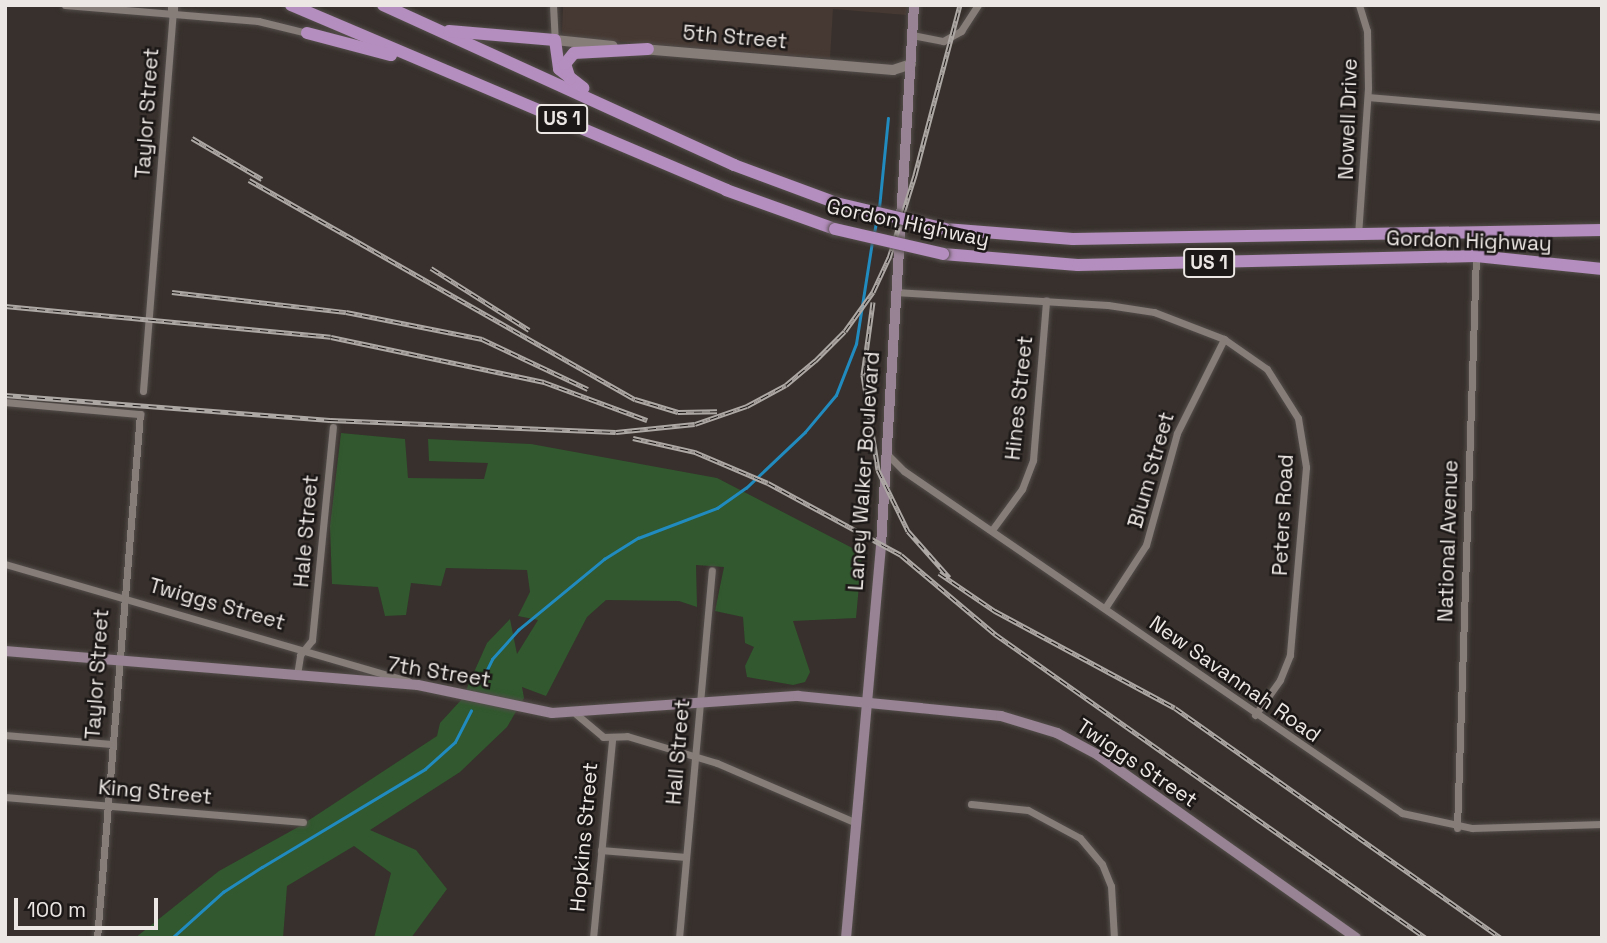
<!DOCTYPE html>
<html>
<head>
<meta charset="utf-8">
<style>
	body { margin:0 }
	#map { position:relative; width:1607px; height:943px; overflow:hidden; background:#37302c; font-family:"Space Grotesk",sans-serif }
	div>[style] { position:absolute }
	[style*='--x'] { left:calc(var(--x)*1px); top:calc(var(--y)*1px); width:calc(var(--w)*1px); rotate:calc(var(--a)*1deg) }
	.built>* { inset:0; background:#463832 }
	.green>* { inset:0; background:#31582e }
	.stream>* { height:2.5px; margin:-1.25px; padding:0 1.25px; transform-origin:1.25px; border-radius:1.25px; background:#218bbf }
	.roads { filter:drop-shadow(0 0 2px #544e4b) drop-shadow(0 0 2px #544e4b) }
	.minor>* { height:7px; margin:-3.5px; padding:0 3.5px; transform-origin:3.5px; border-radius:3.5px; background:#867d79 }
	.tertiary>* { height:10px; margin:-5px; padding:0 5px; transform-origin:5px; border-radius:5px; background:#867d79 }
	.secondary>* { height:10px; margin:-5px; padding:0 5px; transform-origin:5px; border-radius:5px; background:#978393 }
	.trunk>* { height:12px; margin:-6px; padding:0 6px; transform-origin:6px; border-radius:6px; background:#b48ebe }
	.rail>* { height:5px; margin-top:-2.5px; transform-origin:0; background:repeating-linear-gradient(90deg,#1c1817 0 8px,#aea8a5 0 16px); box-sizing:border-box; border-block:2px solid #aea8a5 }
	.bridges { filter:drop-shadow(0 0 2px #544e4b) drop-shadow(0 0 2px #544e4b) }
	.trunk-bridge>* { height:12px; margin:-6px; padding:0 6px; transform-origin:6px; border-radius:6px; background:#b48ebe }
	span { translate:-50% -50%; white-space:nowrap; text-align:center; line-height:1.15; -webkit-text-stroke:5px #1c1817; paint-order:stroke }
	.shield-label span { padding:2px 5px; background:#1c1817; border:2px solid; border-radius:5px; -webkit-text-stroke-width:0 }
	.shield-label { font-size:19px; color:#ece7e4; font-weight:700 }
	.street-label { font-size:21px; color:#ece7e4 }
	.frame { position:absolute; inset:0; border:7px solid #ece7e4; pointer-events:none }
	.scale { position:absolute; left:14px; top:898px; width:144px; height:32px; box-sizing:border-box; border:4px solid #ece7e4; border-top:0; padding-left:9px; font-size:21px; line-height:24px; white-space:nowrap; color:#ece7e4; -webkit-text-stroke:5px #1c1817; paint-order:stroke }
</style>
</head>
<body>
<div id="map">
	<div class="built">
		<i style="clip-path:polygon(563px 5px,907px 5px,906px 15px,833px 9px,830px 59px,566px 37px,562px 33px)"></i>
	</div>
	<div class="green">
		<i style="clip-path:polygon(341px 433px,405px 439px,408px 478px,484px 479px,488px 463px,429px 461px,428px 439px,531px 444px,717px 478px,862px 553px,856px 618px,793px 621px,810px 672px,805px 682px,793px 685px,747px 677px,745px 666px,754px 647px,745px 643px,743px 617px,715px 611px,724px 567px,696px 565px,697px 607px,679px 601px,606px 600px,587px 617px,546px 696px,522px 687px,524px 698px,507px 727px,460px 772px,370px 830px,416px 850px,447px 889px,411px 938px,374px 938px,391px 873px,354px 846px,287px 886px,283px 938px,135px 938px,219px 871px,300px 826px,437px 736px,440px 723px,462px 699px,487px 643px,510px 619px,517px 654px,538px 620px,518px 616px,530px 592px,527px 570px,446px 568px,441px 586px,411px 583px,406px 615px,385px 616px,378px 587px,332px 584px,330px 526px)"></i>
	</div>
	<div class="stream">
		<i style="--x:879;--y:208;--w:90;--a:-84.3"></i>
		<i style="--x:874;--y:233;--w:15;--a:-79"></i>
		<i style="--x:481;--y:682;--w:25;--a:-64"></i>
		<i style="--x:492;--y:659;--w:39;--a:-48"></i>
		<i style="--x:518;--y:630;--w:112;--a:-39.5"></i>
		<i style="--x:604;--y:559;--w:40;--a:-32"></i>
		<i style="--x:638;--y:538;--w:85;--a:-20.8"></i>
		<i style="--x:717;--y:508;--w:35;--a:-35"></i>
		<i style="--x:746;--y:488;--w:81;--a:-43.5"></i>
		<i style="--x:805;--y:432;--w:48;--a:-50"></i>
		<i style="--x:836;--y:395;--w:55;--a:-68.6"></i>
		<i style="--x:856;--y:344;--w:103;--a:-81.1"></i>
		<i style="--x:172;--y:938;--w:69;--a:-42"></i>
		<i style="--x:223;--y:892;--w:46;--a:-32.7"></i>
		<i style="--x:262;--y:867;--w:190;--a:-31"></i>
		<i style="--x:425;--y:769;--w:40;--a:-42"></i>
		<i style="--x:455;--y:742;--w:35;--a:-63"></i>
	</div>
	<div class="roads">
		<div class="minor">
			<i style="--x:65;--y:5;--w:194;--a:4.7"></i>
			<i style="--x:258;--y:21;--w:50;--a:13.8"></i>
			<i style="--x:553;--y:5;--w:35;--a:87"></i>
			<i style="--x:912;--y:35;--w:32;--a:11"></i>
			<i style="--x:943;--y:41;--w:21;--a:-29"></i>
			<i style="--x:961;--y:31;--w:31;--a:-57"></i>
			<i style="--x:1368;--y:97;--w:235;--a:4.9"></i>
			<i style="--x:1358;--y:235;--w:147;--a:-86.1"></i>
			<i style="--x:1368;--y:88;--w:57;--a:-91"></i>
			<i style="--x:1367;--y:31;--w:27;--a:-107"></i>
			<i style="--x:895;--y:292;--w:213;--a:3.5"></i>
			<i style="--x:1108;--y:305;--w:47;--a:8.7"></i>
			<i style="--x:1154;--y:312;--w:75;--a:21.1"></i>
			<i style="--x:1224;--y:339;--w:52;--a:34.9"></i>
			<i style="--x:1267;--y:369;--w:58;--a:57.7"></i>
			<i style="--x:1298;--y:418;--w:50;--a:80.7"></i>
			<i style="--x:1306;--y:467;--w:189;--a:94.9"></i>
			<i style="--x:1290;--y:655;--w:27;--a:112"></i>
			<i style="--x:1280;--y:680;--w:43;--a:125.5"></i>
			<i style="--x:143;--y:391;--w:378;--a:-85.5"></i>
			<i style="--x:5;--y:402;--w:136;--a:5.1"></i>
			<i style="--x:140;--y:414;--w:526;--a:94.69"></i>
			<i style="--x:886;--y:453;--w:25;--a:45"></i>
			<i style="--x:904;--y:471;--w:604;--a:34.48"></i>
			<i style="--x:1402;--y:813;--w:72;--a:12.1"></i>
			<i style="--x:1472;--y:828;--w:130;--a:-1.8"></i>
			<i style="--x:992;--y:530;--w:51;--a:-53.8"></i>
			<i style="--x:1022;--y:489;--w:31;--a:-69"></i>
			<i style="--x:1033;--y:460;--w:160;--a:-85.3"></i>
			<i style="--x:5;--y:564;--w:420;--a:16.2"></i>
			<i style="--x:1105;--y:608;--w:75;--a:-56.9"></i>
			<i style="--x:1146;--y:545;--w:116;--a:-74.5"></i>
			<i style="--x:1177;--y:433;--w:105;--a:-63.4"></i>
			<i style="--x:297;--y:675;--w:20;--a:-81"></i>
			<i style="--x:300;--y:655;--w:19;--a:-51"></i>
			<i style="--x:312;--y:640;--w:214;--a:-84.4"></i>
			<i style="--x:576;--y:714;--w:35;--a:40"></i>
			<i style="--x:603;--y:737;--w:24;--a:-2"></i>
			<i style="--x:627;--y:736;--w:94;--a:16.7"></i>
			<i style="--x:717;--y:763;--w:149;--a:23.3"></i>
			<i style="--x:5;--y:735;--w:106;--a:4.9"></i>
			<i style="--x:5;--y:797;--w:299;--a:4.8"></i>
			<i style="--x:971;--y:804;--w:57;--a:6"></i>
			<i style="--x:1028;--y:810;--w:59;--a:28.3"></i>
			<i style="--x:1080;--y:838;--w:34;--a:50"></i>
			<i style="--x:1102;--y:864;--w:24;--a:68"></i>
			<i style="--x:1111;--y:886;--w:52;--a:86.7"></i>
			<i style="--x:1457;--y:828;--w:572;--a:-88.1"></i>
			<i style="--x:601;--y:850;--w:85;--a:4.7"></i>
			<i style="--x:593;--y:938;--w:199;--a:-84.5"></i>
			<i style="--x:679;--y:938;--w:369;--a:-84.9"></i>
		</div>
		<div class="tertiary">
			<i style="--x:173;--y:5;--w:9;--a:90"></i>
			<i style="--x:555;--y:40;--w:58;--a:5.9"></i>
			<i style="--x:642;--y:49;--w:252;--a:4.8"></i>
			<i style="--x:893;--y:70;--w:19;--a:-18"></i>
		</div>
		<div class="secondary">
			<i style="--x:5;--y:651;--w:414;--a:4.7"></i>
			<i style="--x:418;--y:685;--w:137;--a:11.8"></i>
			<i style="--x:552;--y:713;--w:247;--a:-4"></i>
			<i style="--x:798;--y:696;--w:204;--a:5.6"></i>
			<i style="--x:1001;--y:716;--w:59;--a:16.9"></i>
			<i style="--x:1057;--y:733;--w:47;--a:28.2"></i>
			<i style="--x:1098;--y:755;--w:316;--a:35.3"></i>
			<i style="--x:846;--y:938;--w:395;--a:-84.9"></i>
			<i style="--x:881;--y:545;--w:541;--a:-86.5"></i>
		</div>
		<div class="trunk">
			<i style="--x:291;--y:5;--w:473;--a:23"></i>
			<i style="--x:726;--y:190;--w:116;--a:19.7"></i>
			<i style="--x:383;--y:5;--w:386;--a:24.5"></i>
			<i style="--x:734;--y:165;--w:109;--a:20.4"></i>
			<i style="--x:449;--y:31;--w:106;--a:4.9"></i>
			<i style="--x:555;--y:40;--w:29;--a:82"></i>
			<i style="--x:559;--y:69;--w:31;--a:38"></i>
			<i style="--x:307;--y:33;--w:87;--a:14.7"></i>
			<i style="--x:570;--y:79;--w:16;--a:-108"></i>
			<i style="--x:565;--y:64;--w:14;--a:-51"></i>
			<i style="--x:574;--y:53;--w:74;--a:-3.1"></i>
			<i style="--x:945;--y:229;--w:128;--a:4.5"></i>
			<i style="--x:1073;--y:239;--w:529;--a:-0.97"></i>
			<i style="--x:943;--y:254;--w:135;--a:4.7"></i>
			<i style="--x:1078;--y:265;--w:398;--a:-1.3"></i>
			<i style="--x:1476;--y:256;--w:127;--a:5.9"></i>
		</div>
	</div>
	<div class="rail">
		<i style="--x:192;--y:138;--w:81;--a:30.4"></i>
		<i style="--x:249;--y:180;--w:444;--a:29.6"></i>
		<i style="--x:635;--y:399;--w:45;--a:16.8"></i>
		<i style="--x:678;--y:412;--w:39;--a:-1"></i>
		<i style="--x:431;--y:268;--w:116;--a:32.3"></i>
		<i style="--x:172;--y:292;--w:175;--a:6.6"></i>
		<i style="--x:346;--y:312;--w:139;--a:11.2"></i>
		<i style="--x:482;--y:339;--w:117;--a:25.3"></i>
		<i style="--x:873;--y:302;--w:74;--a:97.8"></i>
		<i style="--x:863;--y:375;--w:96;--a:81"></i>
		<i style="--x:878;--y:470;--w:68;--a:63.8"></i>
		<i style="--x:908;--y:531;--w:62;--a:48.3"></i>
		<i style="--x:5;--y:306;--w:327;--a:5.4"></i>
		<i style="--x:331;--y:337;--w:218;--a:11.9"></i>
		<i style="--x:544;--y:382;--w:110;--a:20.3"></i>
		<i style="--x:5;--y:395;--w:326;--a:4.4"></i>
		<i style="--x:330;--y:420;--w:286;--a:2.4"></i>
		<i style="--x:616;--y:432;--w:79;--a:-5.8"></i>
		<i style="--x:695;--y:424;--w:55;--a:-19.1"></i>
		<i style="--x:747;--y:406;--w:44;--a:-28.3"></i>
		<i style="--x:786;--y:385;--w:38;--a:-40"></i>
		<i style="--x:815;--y:361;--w:42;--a:-45"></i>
		<i style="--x:845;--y:331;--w:48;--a:-54.3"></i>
		<i style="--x:873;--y:292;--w:38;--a:-65"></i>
		<i style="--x:889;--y:258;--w:87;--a:-72.6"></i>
		<i style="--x:915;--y:175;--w:176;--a:-75.2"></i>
		<i style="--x:633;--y:438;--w:64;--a:12.7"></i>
		<i style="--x:695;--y:452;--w:79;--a:23"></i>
		<i style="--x:768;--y:483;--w:151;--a:28.4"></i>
		<i style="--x:901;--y:555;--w:123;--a:40"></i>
		<i style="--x:995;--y:634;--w:527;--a:35.2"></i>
		<i style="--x:939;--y:573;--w:68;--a:34.2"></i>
		<i style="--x:995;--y:611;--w:204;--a:28.3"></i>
		<i style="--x:1175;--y:708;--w:399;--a:35.2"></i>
	</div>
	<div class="bridges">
		<div class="trunk-bridge">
			<i style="--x:836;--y:203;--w:112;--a:13.4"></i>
			<i style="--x:835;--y:229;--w:111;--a:13"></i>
		</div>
	</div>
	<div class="shield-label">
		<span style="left:562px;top:119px">US 1</span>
		<span style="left:1209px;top:263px">US 1</span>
	</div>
	<div class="street-label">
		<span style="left:735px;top:37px;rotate:5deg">5th Street</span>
		<span style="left:147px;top:113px;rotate:-86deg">Taylor Street</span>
		<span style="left:1348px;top:119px;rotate:-88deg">Nowell Drive</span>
		<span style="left:908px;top:223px;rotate:12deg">Gordon Highway</span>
		<span style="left:1469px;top:241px;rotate:2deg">Gordon Highway</span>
		<span style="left:1019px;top:398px;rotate:-84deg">Hines Street</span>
		<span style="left:1151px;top:470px;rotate:-74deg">Blum Street</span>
		<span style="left:864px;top:471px;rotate:-86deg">Laney Walker Boulevard</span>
		<span style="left:1283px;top:515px;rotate:-87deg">Peters Road</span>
		<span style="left:306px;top:531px;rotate:-85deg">Hale Street</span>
		<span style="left:1448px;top:541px;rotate:-88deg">National Avenue</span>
		<span style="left:217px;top:604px;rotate:16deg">Twiggs Street</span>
		<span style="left:439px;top:672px;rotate:9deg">7th Street</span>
		<span style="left:97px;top:674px;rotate:-86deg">Taylor Street</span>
		<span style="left:1235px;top:679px;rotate:35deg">New Savannah Road</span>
		<span style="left:678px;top:752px;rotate:-85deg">Hall Street</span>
		<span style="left:1137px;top:763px;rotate:34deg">Twiggs Street</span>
		<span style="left:155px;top:792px;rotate:5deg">King Street</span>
		<span style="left:584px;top:837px;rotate:-85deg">Hopkins Street</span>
	</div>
	<div class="frame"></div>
	<div class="scale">100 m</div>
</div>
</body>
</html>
